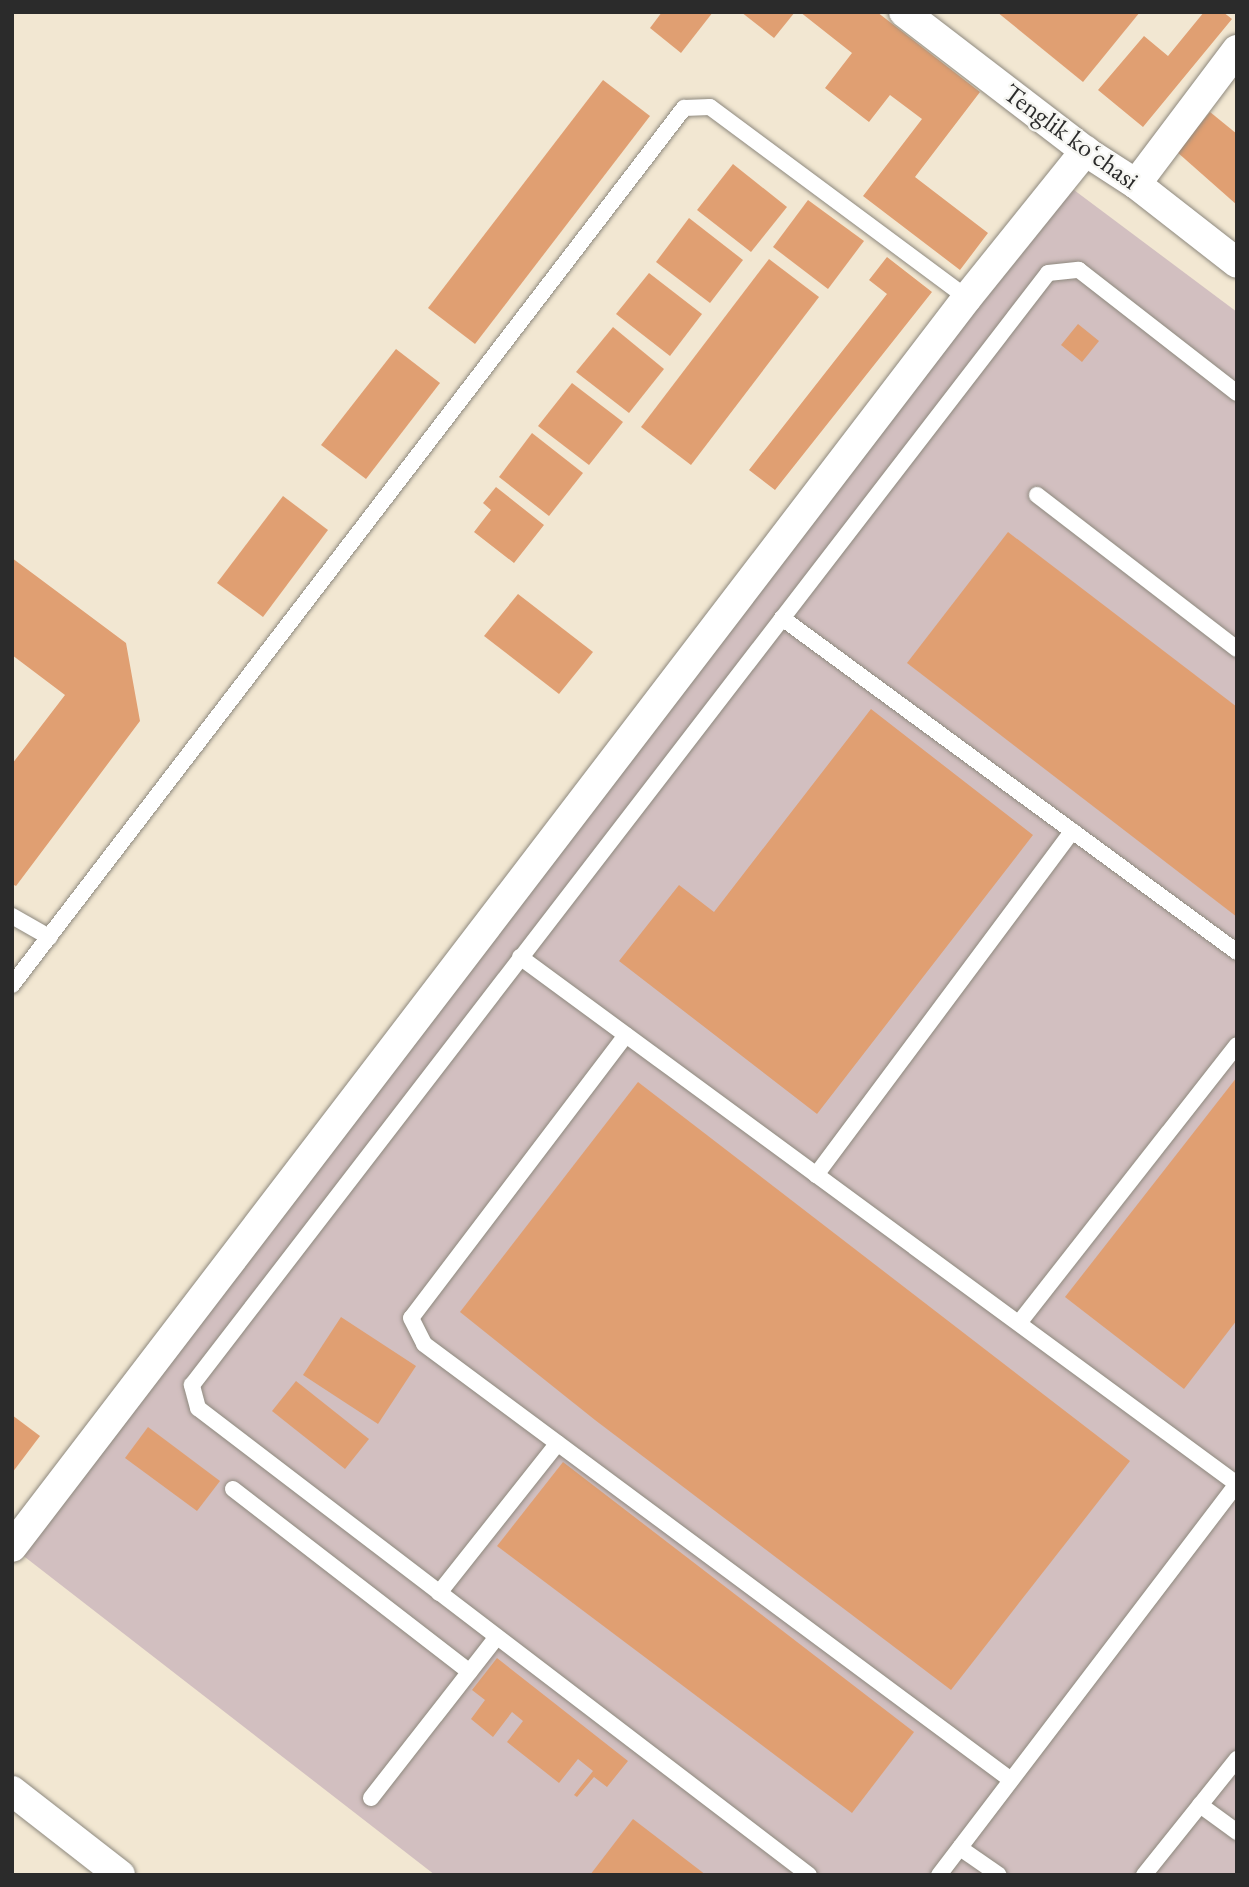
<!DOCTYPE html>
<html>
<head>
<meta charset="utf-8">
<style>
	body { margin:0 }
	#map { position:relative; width:1249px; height:1887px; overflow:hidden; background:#f2e7d2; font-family:"EB Garamond",serif }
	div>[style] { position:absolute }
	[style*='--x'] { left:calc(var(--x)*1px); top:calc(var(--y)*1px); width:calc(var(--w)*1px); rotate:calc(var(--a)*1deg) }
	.industrial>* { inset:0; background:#d2bfc0 }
	.building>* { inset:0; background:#e09f72 }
	.roads { filter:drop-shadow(0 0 2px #8e897e) drop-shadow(0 0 2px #8e897e) }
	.lane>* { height:16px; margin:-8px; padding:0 8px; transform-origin:8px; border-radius:8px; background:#fff }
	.street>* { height:30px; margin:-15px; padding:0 15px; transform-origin:15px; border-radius:15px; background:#fff }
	span { translate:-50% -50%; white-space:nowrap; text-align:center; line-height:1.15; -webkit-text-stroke:5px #f6f6f2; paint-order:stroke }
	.street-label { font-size:26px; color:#2b2b2b }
	.frame { position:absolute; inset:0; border:14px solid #2b2b2b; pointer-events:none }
</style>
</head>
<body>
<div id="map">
	<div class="industrial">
		<i style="clip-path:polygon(1070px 187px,1237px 312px,1237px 1875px,435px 1875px,12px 1547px)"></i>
	</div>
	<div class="building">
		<i style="clip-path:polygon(662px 12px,713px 12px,681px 53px,650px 28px)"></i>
		<i style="clip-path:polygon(741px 12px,795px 12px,774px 38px)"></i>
		<i style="clip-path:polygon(800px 12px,877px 12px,980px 92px,915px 177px,988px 233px,960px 270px,863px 196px,922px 119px,890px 95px,869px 122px,825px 88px,852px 53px)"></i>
		<i style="clip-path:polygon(997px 12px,1140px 12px,1083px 82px)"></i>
		<i style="clip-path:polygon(1204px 12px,1223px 12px,1232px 19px,1143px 127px,1098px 90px,1144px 36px,1168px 56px)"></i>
		<i style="clip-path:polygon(603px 80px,650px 116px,475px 344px,428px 308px)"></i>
		<i style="clip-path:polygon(1210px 112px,1237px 134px,1237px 205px,1177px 152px)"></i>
		<i style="clip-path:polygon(733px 164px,787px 207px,751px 252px,697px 210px)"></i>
		<i style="clip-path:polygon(808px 200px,864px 241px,828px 289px,773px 247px)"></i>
		<i style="clip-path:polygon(689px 218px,743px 260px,710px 303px,656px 262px)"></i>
		<i style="clip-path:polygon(887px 257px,932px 292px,775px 490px,749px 470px,887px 294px,869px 280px)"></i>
		<i style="clip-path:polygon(769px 259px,819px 297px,691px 465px,641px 427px)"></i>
		<i style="clip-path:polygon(649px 273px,702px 314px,670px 356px,616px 314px)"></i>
		<i style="clip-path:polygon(1078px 324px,1099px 341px,1082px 362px,1061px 345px)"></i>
		<i style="clip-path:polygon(613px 327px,664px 369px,629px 413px,576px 372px)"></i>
		<i style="clip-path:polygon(396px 349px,440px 383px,366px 479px,321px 445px)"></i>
		<i style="clip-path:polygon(572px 383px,623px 422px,589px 465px,538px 426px)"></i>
		<i style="clip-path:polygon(532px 433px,583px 473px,549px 516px,499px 477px)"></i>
		<i style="clip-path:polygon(496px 487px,544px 525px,514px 563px,474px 532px,491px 510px,483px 503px)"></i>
		<i style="clip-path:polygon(283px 496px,328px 530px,263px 617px,217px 583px)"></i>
		<i style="clip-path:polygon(1008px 532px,1237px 707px,1237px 917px,907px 663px)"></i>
		<i style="clip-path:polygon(12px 558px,126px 643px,140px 721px,16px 886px,12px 884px,12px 764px,65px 695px,12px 655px)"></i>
		<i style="clip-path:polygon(518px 594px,593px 652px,559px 694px,484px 636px)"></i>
		<i style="clip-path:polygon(871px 709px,1033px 835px,817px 1114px,619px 961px,679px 885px,714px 912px)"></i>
		<i style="clip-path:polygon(1237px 1077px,1237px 1320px,1184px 1389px,1065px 1297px)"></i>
		<i style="clip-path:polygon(638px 1082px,1130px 1461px,951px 1690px,595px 1420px,460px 1312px)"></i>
		<i style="clip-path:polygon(341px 1317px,416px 1366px,378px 1424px,303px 1375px)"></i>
		<i style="clip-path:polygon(296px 1381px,369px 1439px,345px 1469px,272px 1411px)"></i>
		<i style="clip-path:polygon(12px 1415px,40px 1436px,12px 1473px)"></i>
		<i style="clip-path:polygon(148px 1427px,220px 1481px,197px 1511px,125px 1458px)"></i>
		<i style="clip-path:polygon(563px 1462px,914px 1732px,852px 1813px,497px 1546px)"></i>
		<i style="clip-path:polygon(497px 1658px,628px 1761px,607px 1787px,594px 1777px,577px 1797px,574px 1795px,593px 1771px,578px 1759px,559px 1783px,507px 1742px,523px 1721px,512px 1712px,493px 1737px,471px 1719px,485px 1700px,472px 1690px)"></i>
		<i style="clip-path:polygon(633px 1819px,706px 1875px,590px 1875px)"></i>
	</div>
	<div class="roads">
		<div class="lane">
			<i style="--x:1037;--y:495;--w:252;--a:37.6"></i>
			<i style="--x:782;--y:618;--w:564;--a:36.28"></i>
			<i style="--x:12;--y:916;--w:43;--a:29.6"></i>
			<i style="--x:520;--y:957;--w:890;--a:36.32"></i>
			<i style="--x:12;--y:985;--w:1105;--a:-52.54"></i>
			<i style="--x:684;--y:108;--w:26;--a:-2"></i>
			<i style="--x:710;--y:107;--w:320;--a:36.6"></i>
			<i style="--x:626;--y:1035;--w:355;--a:127.2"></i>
			<i style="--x:411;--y:1318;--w:29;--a:63"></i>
			<i style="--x:424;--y:1344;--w:731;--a:36.6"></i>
			<i style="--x:816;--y:1175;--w:429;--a:-53.3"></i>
			<i style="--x:1019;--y:1323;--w:353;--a:-51.9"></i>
			<i style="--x:233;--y:1489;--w:299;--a:37.7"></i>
			<i style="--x:439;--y:1593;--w:191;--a:-51.6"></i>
			<i style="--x:371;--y:1798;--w:204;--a:-52"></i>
			<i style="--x:1200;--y:1805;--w:46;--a:36.1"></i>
			<i style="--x:960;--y:1848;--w:47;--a:34.7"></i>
			<i style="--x:809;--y:1875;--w:769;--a:-142.61"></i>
			<i style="--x:198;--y:1408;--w:24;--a:-105"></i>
			<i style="--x:192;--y:1385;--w:1403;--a:-52.41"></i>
			<i style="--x:1048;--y:273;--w:31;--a:-6"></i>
			<i style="--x:1079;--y:270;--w:200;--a:37.9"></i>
			<i style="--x:939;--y:1875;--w:492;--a:-52.7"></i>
			<i style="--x:1144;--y:1875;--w:149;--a:-51.3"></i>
		</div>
		<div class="street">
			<i style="--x:904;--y:12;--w:228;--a:37.5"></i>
			<i style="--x:1085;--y:151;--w:61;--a:32.9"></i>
			<i style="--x:1136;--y:184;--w:128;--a:38"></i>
			<i style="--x:1136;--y:184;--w:168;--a:-53"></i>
			<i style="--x:12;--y:1547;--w:1572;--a:-52.6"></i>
			<i style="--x:967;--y:298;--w:189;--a:-51.2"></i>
			<i style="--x:12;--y:1791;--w:137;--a:37.9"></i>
		</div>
	</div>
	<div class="street-label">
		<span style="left:1071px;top:137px;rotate:36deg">Tenglik koʻchasi</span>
	</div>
	<div class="frame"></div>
</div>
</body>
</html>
